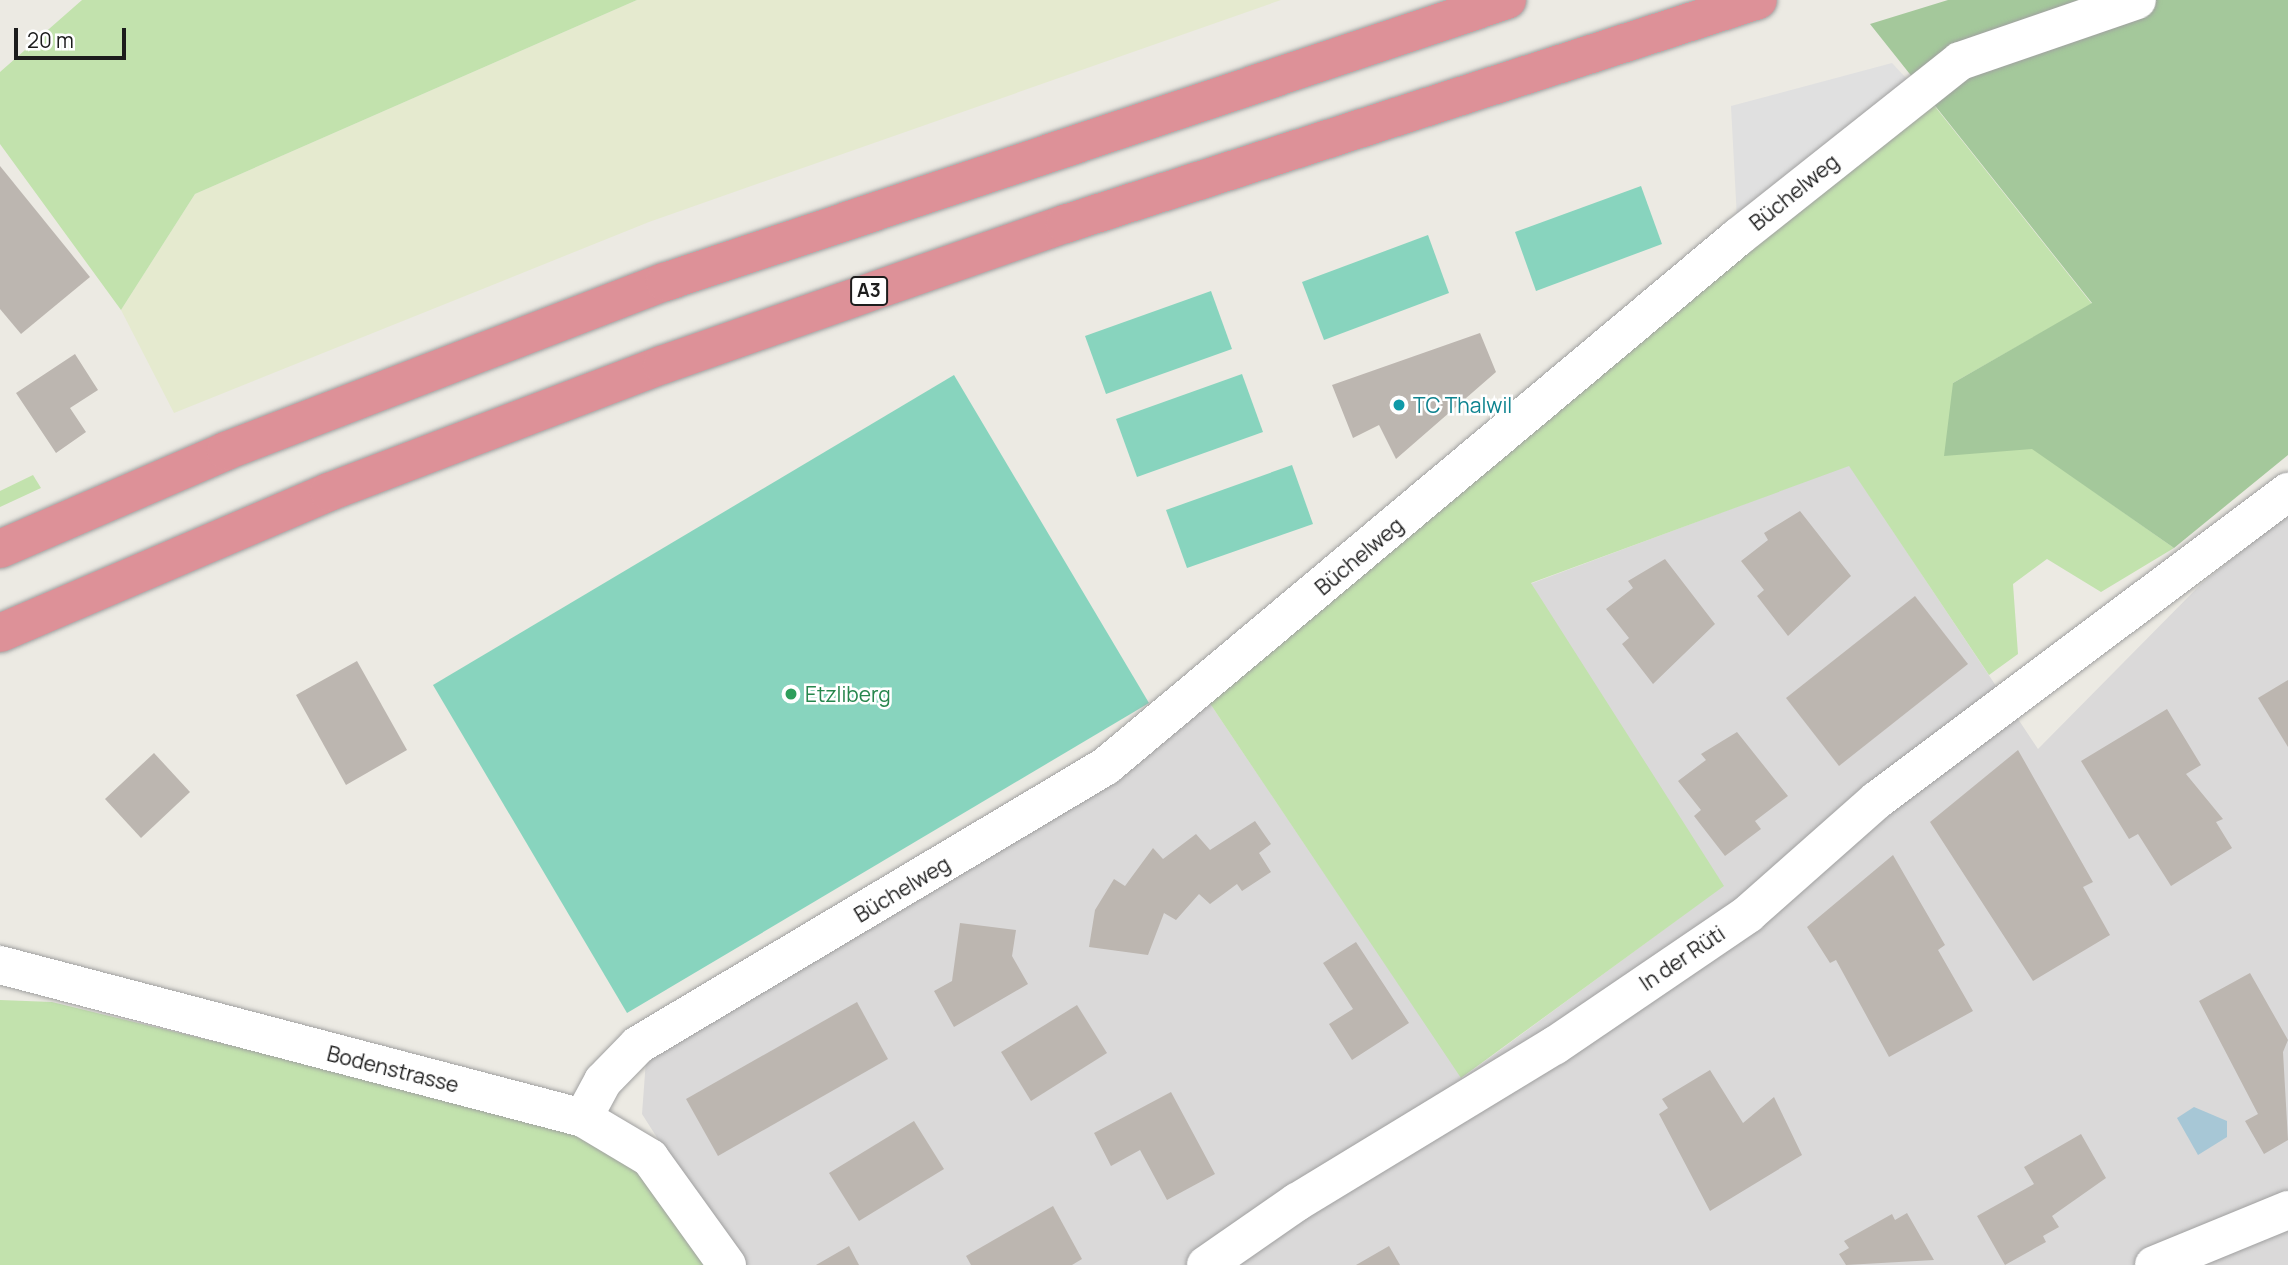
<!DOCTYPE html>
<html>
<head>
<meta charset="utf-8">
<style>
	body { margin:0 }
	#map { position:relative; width:2288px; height:1265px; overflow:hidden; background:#eceae3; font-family:Manrope,sans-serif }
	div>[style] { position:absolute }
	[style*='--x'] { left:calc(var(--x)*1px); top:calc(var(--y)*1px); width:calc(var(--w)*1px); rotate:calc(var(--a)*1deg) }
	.residential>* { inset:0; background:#dad9d9 }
	.farmland>* { inset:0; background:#e5eacf }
	.grass>* { inset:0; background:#c2e2ad }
	.forest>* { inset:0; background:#a4c89b }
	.pitch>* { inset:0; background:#88d4be }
	.parking>* { inset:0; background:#e0e0e0 }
	.water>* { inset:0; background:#a7c7d6 }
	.building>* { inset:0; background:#bcb6b0 }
	.roads { filter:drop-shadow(0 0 2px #a0a0a0) drop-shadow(0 0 2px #a0a0a0) }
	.street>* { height:38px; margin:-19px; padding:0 19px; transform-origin:19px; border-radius:19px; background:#fff }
	.highway>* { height:38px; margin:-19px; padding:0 19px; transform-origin:19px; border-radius:19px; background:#dd9198 }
	.dots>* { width:19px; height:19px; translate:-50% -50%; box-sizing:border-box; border:4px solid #fff; border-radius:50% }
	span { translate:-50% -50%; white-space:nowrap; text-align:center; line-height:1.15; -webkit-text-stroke:5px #fff; paint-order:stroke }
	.shield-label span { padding:2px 5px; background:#fff; border:2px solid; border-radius:5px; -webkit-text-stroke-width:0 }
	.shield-label { font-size:19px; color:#1c1c1c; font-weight:700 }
	.street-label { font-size:21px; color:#1c1c1c }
	.culture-label { font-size:21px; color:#0d838f }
	.left { translate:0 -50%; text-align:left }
	.leisure-label { font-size:21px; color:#27864d }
	.scale { position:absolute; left:14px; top:28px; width:112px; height:32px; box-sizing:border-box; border:4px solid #1c1c1c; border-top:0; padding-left:9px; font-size:21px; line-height:24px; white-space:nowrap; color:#1c1c1c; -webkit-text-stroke:5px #fff; paint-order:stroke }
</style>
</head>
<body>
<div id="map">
	<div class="residential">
		<i style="clip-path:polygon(1849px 465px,2038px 749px,2201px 584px,2288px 514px,2288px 1265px,738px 1265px,642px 1114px,646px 1060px,1207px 699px,1462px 1078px,1723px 886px,1530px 584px)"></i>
	</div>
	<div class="farmland">
		<i style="clip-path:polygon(637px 0,1281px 0,649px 222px,174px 413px,121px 310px,195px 194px)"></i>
	</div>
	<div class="grass">
		<i style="clip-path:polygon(82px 0,637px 0,195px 194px,121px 310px,0 144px,0 72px)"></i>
		<i style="clip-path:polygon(1929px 99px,2092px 304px,1953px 383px,2032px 448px,2174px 548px,2101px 592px,2047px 559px,2013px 584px,2018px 654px,1989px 675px,1849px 466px,1531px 583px,1724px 886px,1461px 1078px,1207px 699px)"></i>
		<i style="clip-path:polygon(33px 475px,41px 488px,0 507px,0 491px)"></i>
		<i style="clip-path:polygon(0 1000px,52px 1002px,570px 1128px,640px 1161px,714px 1265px,0 1265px)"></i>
	</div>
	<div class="forest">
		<i style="clip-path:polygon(1948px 0,2288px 0,2288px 455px,2174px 548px,2032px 449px,1944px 456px,1953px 383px,2092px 303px,1870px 24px)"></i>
	</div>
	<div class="pitch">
		<i style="clip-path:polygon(1641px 186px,1662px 244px,1536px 291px,1515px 232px)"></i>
		<i style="clip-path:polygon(1428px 235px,1449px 293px,1324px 340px,1302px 282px)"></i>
		<i style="clip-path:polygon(1211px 291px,1232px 349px,1106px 394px,1085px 336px)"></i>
		<i style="clip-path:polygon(1242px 374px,1263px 432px,1137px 477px,1116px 419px)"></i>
		<i style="clip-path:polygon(954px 375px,1149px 703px,627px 1013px,433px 685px)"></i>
		<i style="clip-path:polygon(1292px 465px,1313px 524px,1187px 568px,1166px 510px)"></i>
	</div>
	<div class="parking">
		<i style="clip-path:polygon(1892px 63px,1919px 92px,1738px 237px,1731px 106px)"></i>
	</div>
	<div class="water">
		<i style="clip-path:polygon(2194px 1107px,2227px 1121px,2227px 1137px,2198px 1155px,2177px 1118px)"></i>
	</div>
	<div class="building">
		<i style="clip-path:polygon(0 166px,90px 277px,21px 334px,0 309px)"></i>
		<i style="clip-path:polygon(1480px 333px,1496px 372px,1396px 459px,1379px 425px,1353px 438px,1332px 385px)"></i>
		<i style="clip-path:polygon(75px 354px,98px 390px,70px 408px,86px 432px,56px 453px,16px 393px)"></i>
		<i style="clip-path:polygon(1800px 511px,1851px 576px,1788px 636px,1757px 596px,1764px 590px,1741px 561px,1768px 540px,1764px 533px)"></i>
		<i style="clip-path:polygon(1665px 559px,1715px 624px,1653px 684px,1622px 644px,1629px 638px,1606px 609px,1633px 588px,1628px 581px)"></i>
		<i style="clip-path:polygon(1915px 596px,1968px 664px,1839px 766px,1786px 698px)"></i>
		<i style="clip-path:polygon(357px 661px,407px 750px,346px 785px,296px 695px)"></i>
		<i style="clip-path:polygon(2288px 680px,2288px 747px,2258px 698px)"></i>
		<i style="clip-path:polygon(2167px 709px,2201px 765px,2186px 774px,2223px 819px,2216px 822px,2232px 848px,2171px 886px,2138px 834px,2129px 839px,2081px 761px)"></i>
		<i style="clip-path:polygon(1737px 732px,1788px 796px,1755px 821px,1761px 829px,1725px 856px,1694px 816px,1701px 810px,1678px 781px,1706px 760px,1701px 754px)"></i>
		<i style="clip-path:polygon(2018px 750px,2093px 882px,2083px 887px,2110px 935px,2033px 981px,1930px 822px)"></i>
		<i style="clip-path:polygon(154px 753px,190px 792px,141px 838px,105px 799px)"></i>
		<i style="clip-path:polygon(1255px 821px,1271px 844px,1259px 853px,1271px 872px,1242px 891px,1237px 884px,1210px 904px,1199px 894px,1176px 920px,1164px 913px,1148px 955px,1089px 947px,1095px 910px,1114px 879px,1125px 886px,1153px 848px,1163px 859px,1196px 834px,1210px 850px)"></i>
		<i style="clip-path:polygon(1893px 855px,1945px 945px,1938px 950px,1973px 1011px,1889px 1057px,1836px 960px,1830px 963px,1807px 927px)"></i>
		<i style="clip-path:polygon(960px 923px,1016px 930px,1012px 956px,1028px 984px,954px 1027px,934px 991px,952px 981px)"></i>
		<i style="clip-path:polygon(1356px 942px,1409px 1023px,1352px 1060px,1329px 1024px,1353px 1009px,1323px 963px)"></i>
		<i style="clip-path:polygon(2250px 973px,2288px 1040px,2283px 1052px,2288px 1140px,2264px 1154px,2245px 1121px,2258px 1114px,2199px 1001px)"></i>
		<i style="clip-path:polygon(857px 1002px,888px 1059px,718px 1156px,686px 1099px)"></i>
		<i style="clip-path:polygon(1077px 1005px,1107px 1053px,1031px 1101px,1001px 1052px)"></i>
		<i style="clip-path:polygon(1710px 1070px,1743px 1123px,1774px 1097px,1802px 1155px,1710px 1211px,1659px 1114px,1668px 1108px,1662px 1099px)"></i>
		<i style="clip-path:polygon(1171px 1092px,1215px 1174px,1167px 1200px,1140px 1150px,1111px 1166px,1094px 1133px)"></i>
		<i style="clip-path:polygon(914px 1121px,944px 1169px,859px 1221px,829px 1173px)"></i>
		<i style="clip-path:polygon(2081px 1134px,2106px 1178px,2052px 1216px,2059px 1227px,2043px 1236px,2046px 1242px,2005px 1265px,1977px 1216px,2034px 1184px,2024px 1167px)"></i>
		<i style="clip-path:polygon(1053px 1206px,1082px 1259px,1072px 1265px,971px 1265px,966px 1256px)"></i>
		<i style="clip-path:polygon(1907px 1213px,1934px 1260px,1846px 1265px,1839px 1254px,1849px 1248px,1844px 1241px,1892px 1214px,1895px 1220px)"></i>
		<i style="clip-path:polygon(849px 1246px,859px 1265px,816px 1265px)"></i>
		<i style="clip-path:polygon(1389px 1246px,1400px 1265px,1356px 1265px)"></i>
	</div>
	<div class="roads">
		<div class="street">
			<i style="--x:0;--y:965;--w:603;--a:14.7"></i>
			<i style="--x:583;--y:1118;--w:78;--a:30.8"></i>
			<i style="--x:650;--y:1158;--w:132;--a:54.3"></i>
			<i style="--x:583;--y:1118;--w:42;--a:-61.6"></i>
			<i style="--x:603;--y:1081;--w:50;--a:-45.8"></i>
			<i style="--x:638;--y:1045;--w:545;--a:-30.8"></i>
			<i style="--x:1106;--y:766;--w:824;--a:-39.93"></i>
			<i style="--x:1738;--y:237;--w:283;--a:-38.4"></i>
			<i style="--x:1960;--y:61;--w:187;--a:-19"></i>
			<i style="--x:1206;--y:1265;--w:111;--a:-34.7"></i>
			<i style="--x:1297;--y:1202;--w:301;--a:-31.3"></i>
			<i style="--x:1554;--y:1046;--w:235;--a:-34.2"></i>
			<i style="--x:1748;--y:914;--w:172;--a:-41.5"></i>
			<i style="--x:1877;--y:800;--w:514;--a:-36.85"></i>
			<i style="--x:2154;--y:1265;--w:145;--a:-22.3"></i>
		</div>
		<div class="highway">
			<i style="--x:0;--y:549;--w:246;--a:-23.4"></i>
			<i style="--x:226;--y:451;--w:470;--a:-21.1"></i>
			<i style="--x:665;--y:282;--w:888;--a:-18.52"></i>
			<i style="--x:0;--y:633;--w:358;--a:-23.2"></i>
			<i style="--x:329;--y:492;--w:356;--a:-20.9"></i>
			<i style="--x:662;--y:365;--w:427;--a:-19.3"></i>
			<i style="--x:1065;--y:224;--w:728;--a:-17.91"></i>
		</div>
	</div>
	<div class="dots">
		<i style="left:1399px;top:405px;background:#0f9aa8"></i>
		<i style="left:791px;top:694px;background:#2e9e5b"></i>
	</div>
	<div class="shield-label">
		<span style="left:869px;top:291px">A3</span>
	</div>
	<div class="street-label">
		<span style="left:1794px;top:192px;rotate:-39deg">Büchelweg</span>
		<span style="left:1359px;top:556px;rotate:-40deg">Büchelweg</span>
		<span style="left:902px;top:889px;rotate:-31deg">Büchelweg</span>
		<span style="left:1682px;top:958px;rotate:-34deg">In der Rüti</span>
		<span style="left:393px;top:1069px;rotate:14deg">Bodenstrasse</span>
	</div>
	<div class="culture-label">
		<span class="left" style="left:1413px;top:405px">TC Thalwil</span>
	</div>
	<div class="leisure-label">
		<span class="left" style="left:805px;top:694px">Etzliberg</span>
	</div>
	<div class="scale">20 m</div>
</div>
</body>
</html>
